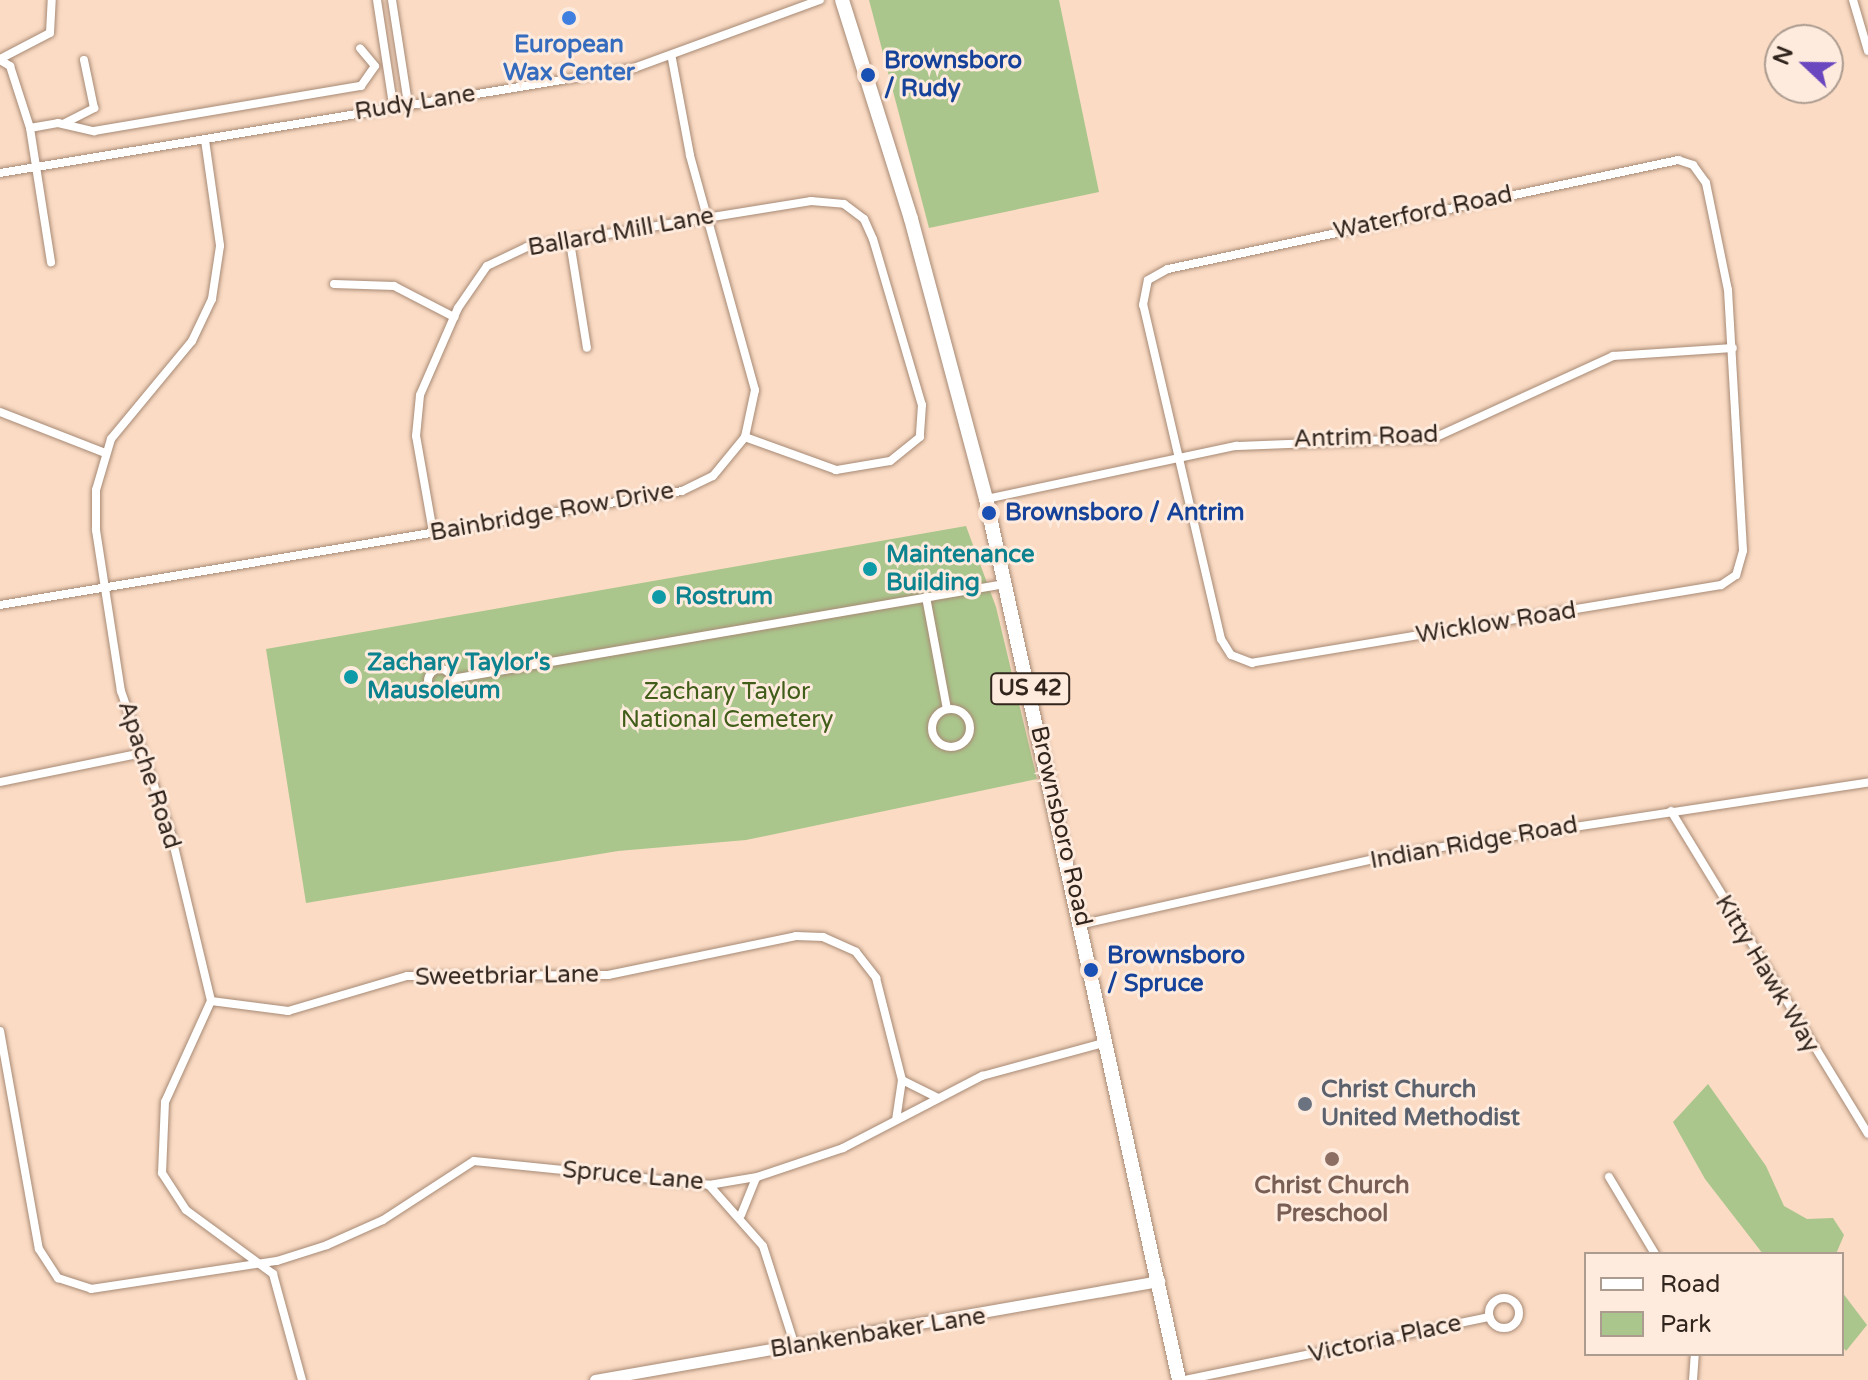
<!DOCTYPE html>
<html>
<head>
<meta charset="utf-8">
<style>
	body { margin:0 }
	#map { position:relative; width:1868px; height:1380px; overflow:hidden; background:#fbdbc4; font-family:"Varela Round",sans-serif }
	div>[style] { position:absolute }
	[style*='--x'] { left:calc(var(--x)*1px); top:calc(var(--y)*1px); width:calc(var(--w)*1px); rotate:calc(var(--a)*1deg) }
	.green>* { inset:0; background:#aac68c }
	.roads { filter:drop-shadow(0 0 2px #a78a75) drop-shadow(0 0 2px #a78a75) }
	.minor>* { height:8px; margin:-4px; padding:0 4px; transform-origin:4px; border-radius:4px; background:#fff }
	.minor>.ring { margin:-4px; padding:0; box-sizing:content-box; background:none; border:8px solid #fff; border-radius:50% }
	.tertiary>* { height:11px; margin:-5.5px; padding:0 5.5px; transform-origin:5.5px; border-radius:5.5px; background:#fff }
	.primary>* { height:14px; margin:-7px; padding:0 7px; transform-origin:7px; border-radius:7px; background:#fff }
	.dots>* { width:22px; height:22px; translate:-50% -50%; box-sizing:border-box; border:4px solid #feebdd; border-radius:50% }
	span { translate:-50% -50%; white-space:nowrap; text-align:center; line-height:1.15; -webkit-text-stroke:6px #feebdd; paint-order:stroke }
	.shield-label span { padding:2px 6px; background:#feebdd; border:2px solid; border-radius:6px; -webkit-text-stroke-width:0 }
	.shield-label { font-size:22px; color:#31251d; font-weight:700 }
	.shop-label { font-size:24px; color:#366cbe; font-weight:700 }
	.transit-label { font-size:24px; color:#164399; font-weight:700 }
	.left { translate:0 -50%; text-align:left }
	.street-label { font-size:24px; color:#31251d }
	.culture-label { font-size:24px; color:#0d838f; font-weight:700 }
	.park-label { font-size:24px; color:#405d19 }
	.worship-label { font-size:24px; color:#5b616d; font-weight:700 }
	.education-label { font-size:24px; color:#785e54; font-weight:700 }
	.legend { position:absolute; left:1584px; top:1252px; width:260px; height:104px; box-sizing:border-box; background:#feebdd; border:2px solid #ac9c90; margin:0; padding:10px 14px; list-style:none; font-size:24px; color:#31251d }
	.legend li { display:flex; align-items:center; gap:16px; height:40px }
	.legend b { width:40px; border:2px solid #ac9c90 }
	.north { position:absolute; left:1764px; top:24px; width:80px; height:80px; box-sizing:border-box; background:#feebdd; border:2px solid #ac9c90; border-radius:50%; rotate:292deg; font-size:22px; font-weight:700; line-height:32px; text-align:center; color:#31251d }
	.north::after { content:''; display:block; margin:auto; width:28px; height:36px; background:#6a46bf; clip-path:polygon(50% 0,100% 100%,50% 72%,0 100%) }
</style>
</head>
<body>
<div id="map">
	<div class="green">
		<i style="clip-path:polygon(869px 0,1059px 0,1099px 192px,929px 228px)"></i>
		<i style="clip-path:polygon(966px 526px,996px 607px,1037px 779px,746px 840px,618px 851px,306px 903px,266px 649px)"></i>
		<i style="clip-path:polygon(1708px 1084px,1766px 1166px,1784px 1206px,1807px 1219px,1833px 1218px,1844px 1235px,1836px 1254px,1763px 1254px,1705px 1179px,1673px 1122px)"></i>
		<i style="clip-path:polygon(1842px 1292px,1867px 1325px,1846px 1351px,1842px 1346px)"></i>
	</div>
	<div class="roads">
		<div class="minor">
			<i style="--x:377;--y:0;--w:106;--a:81.3"></i>
			<i style="--x:392;--y:0;--w:104;--a:81.2"></i>
			<i style="--x:1853;--y:0;--w:53;--a:73.6"></i>
			<i style="--x:0;--y:59;--w:56;--a:-27.5"></i>
			<i style="--x:50;--y:33;--w:33;--a:-87"></i>
			<i style="--x:0;--y:60;--w:12;--a:31"></i>
			<i style="--x:10;--y:66;--w:65;--a:72.1"></i>
			<i style="--x:30;--y:128;--w:136;--a:81.1"></i>
			<i style="--x:65;--y:123;--w:33;--a:-27"></i>
			<i style="--x:94;--y:108;--w:49;--a:-101.8"></i>
			<i style="--x:30;--y:128;--w:28;--a:-10"></i>
			<i style="--x:58;--y:123;--w:37;--a:13"></i>
			<i style="--x:94;--y:131;--w:271;--a:-9.6"></i>
			<i style="--x:361;--y:86;--w:24;--a:-55"></i>
			<i style="--x:375;--y:66;--w:23;--a:-130"></i>
			<i style="--x:205;--y:140;--w:107;--a:81.9"></i>
			<i style="--x:220;--y:246;--w:54;--a:98.6"></i>
			<i style="--x:212;--y:299;--w:47;--a:115.5"></i>
			<i style="--x:192;--y:341;--w:127;--a:129.6"></i>
			<i style="--x:111;--y:439;--w:53;--a:106.4"></i>
			<i style="--x:96;--y:490;--w:40;--a:90"></i>
			<i style="--x:96;--y:530;--w:163;--a:81.2"></i>
			<i style="--x:121;--y:691;--w:151;--a:70.7"></i>
			<i style="--x:171;--y:834;--w:172;--a:76.5"></i>
			<i style="--x:211;--y:1001;--w:111;--a:114.5"></i>
			<i style="--x:165;--y:1102;--w:71;--a:92.4"></i>
			<i style="--x:162;--y:1173;--w:44;--a:57"></i>
			<i style="--x:186;--y:1210;--w:108;--a:36.3"></i>
			<i style="--x:273;--y:1274;--w:110;--a:74.7"></i>
			<i style="--x:1678;--y:160;--w:16;--a:18"></i>
			<i style="--x:1693;--y:165;--w:22;--a:54"></i>
			<i style="--x:1706;--y:183;--w:109;--a:78.4"></i>
			<i style="--x:1728;--y:290;--w:261;--a:86.7"></i>
			<i style="--x:1743;--y:551;--w:25;--a:106"></i>
			<i style="--x:1736;--y:575;--w:18;--a:146"></i>
			<i style="--x:1721;--y:585;--w:475;--a:170.6"></i>
			<i style="--x:1252;--y:663;--w:22;--a:-159"></i>
			<i style="--x:1231;--y:655;--w:19;--a:-122"></i>
			<i style="--x:1221;--y:639;--w:343;--a:-103.1"></i>
			<i style="--x:1143;--y:305;--w:25;--a:-79"></i>
			<i style="--x:1148;--y:280;--w:23;--a:-29"></i>
			<i style="--x:1168;--y:269;--w:522;--a:-12.06"></i>
			<i style="--x:0;--y:173;--w:643;--a:-9.4"></i>
			<i style="--x:634;--y:68;--w:198;--a:-20.1"></i>
			<i style="--x:570;--y:242;--w:107;--a:80.9"></i>
			<i style="--x:334;--y:284;--w:60;--a:1.9"></i>
			<i style="--x:394;--y:286;--w:68;--a:27.3"></i>
			<i style="--x:0;--y:412;--w:113;--a:21.3"></i>
			<i style="--x:986;--y:499;--w:256;--a:-12"></i>
			<i style="--x:1236;--y:446;--w:198;--a:-2.3"></i>
			<i style="--x:1434;--y:438;--w:197;--a:-24.6"></i>
			<i style="--x:1613;--y:356;--w:120;--a:-3.8"></i>
			<i style="--x:433;--y:532;--w:97;--a:-100"></i>
			<i style="--x:416;--y:436;--w:41;--a:-84.4"></i>
			<i style="--x:420;--y:395;--w:95;--a:-66.4"></i>
			<i style="--x:458;--y:308;--w:51;--a:-55.4"></i>
			<i style="--x:487;--y:266;--w:44;--a:-25.4"></i>
			<i style="--x:527;--y:247;--w:288;--a:-9.2"></i>
			<i style="--x:811;--y:201;--w:33;--a:5"></i>
			<i style="--x:844;--y:204;--w:25;--a:37"></i>
			<i style="--x:864;--y:219;--w:22;--a:66"></i>
			<i style="--x:873;--y:239;--w:173;--a:73.6"></i>
			<i style="--x:922;--y:405;--w:32;--a:94"></i>
			<i style="--x:920;--y:437;--w:38;--a:141"></i>
			<i style="--x:890;--y:461;--w:55;--a:170.5"></i>
			<i style="--x:836;--y:470;--w:97;--a:-160.1"></i>
			<i style="--x:926;--y:597;--w:114;--a:79.4"></i>
			<i style="--x:0;--y:605;--w:691;--a:-9.49"></i>
			<i style="--x:682;--y:491;--w:34;--a:-26"></i>
			<i style="--x:713;--y:476;--w:50;--a:-50.6"></i>
			<i style="--x:745;--y:437;--w:48;--a:-78"></i>
			<i style="--x:755;--y:390;--w:244;--a:-105.5"></i>
			<i style="--x:690;--y:155;--w:98;--a:-100.6"></i>
			<i class="ring" style="left:428px;top:669px;width:16px;height:16px"></i>
			<i style="--x:452;--y:679;--w:561;--a:-9.75"></i>
			<i class="ring" style="left:932px;top:709px;width:30px;height:30px"></i>
			<i style="--x:0;--y:782;--w:145;--a:-11.5"></i>
			<i style="--x:1671;--y:811;--w:378;--a:58.6"></i>
			<i style="--x:1083;--y:924;--w:321;--a:-12.6"></i>
			<i style="--x:1396;--y:854;--w:477;--a:-8.6"></i>
			<i style="--x:211;--y:1001;--w:78;--a:7.4"></i>
			<i style="--x:288;--y:1011;--w:124;--a:-16.4"></i>
			<i style="--x:407;--y:976;--w:201;--a:-0.3"></i>
			<i style="--x:608;--y:975;--w:192;--a:-11.7"></i>
			<i style="--x:796;--y:936;--w:27;--a:2"></i>
			<i style="--x:823;--y:937;--w:36;--a:24"></i>
			<i style="--x:856;--y:952;--w:33;--a:52"></i>
			<i style="--x:876;--y:978;--w:105;--a:75.7"></i>
			<i style="--x:902;--y:1080;--w:40;--a:98.5"></i>
			<i style="--x:0;--y:1031;--w:221;--a:79.9"></i>
			<i style="--x:39;--y:1249;--w:35;--a:57"></i>
			<i style="--x:58;--y:1278;--w:35;--a:18"></i>
			<i style="--x:91;--y:1289;--w:188;--a:-8.6"></i>
			<i style="--x:277;--y:1261;--w:52;--a:-17.7"></i>
			<i style="--x:327;--y:1245;--w:61;--a:-24.1"></i>
			<i style="--x:383;--y:1220;--w:108;--a:-33"></i>
			<i style="--x:474;--y:1161;--w:236;--a:5.8"></i>
			<i style="--x:709;--y:1185;--w:49;--a:-9.5"></i>
			<i style="--x:757;--y:1177;--w:91;--a:-18.6"></i>
			<i style="--x:843;--y:1148;--w:157;--a:-27.4"></i>
			<i style="--x:982;--y:1076;--w:130;--a:-15.2"></i>
			<i style="--x:902;--y:1080;--w:40;--a:26.6"></i>
			<i style="--x:1609;--y:1177;--w:90;--a:59.1"></i>
			<i style="--x:709;--y:1185;--w:81;--a:48.5"></i>
			<i style="--x:763;--y:1246;--w:105;--a:72.3"></i>
			<i style="--x:741;--y:1215;--w:40;--a:-68"></i>
			<i class="ring" style="left:1489px;top:1298px;width:22px;height:22px"></i>
			<i style="--x:1185;--y:1380;--w:311;--a:-11.7"></i>
			<i style="--x:1693;--y:1380;--w:26;--a:-86"></i>
		</div>
		<div class="tertiary">
			<i style="--x:595;--y:1380;--w:573;--a:-9.96"></i>
		</div>
		<div class="primary">
			<i style="--x:842;--y:0;--w:230;--a:72.5"></i>
			<i style="--x:911;--y:219;--w:290;--a:75"></i>
			<i style="--x:986;--y:499;--w:902;--a:77.64"></i>
		</div>
	</div>
	<div class="dots">
		<i style="left:569px;top:18px;background:#3f7fe0"></i>
		<i style="left:868px;top:75px;background:#1a4fb4"></i>
		<i style="left:989px;top:513px;background:#1a4fb4"></i>
		<i style="left:870px;top:569px;background:#0f9aa8"></i>
		<i style="left:659px;top:597px;background:#0f9aa8"></i>
		<i style="left:351px;top:677px;background:#0f9aa8"></i>
		<i style="left:1091px;top:970px;background:#1a4fb4"></i>
		<i style="left:1305px;top:1104px;background:#6b7280"></i>
		<i style="left:1332px;top:1159px;background:#8d6e63"></i>
	</div>
	<div class="shield-label">
		<span style="left:1030px;top:689px">US 42</span>
	</div>
	<div class="shop-label">
		<span style="left:569px;top:59px">European<br>Wax Center</span>
	</div>
	<div class="transit-label">
		<span class="left" style="left:884px;top:75px">Brownsboro<br>/ Rudy</span>
		<span class="left" style="left:1005px;top:513px">Brownsboro / Antrim</span>
		<span class="left" style="left:1107px;top:970px">Brownsboro<br>/ Spruce</span>
	</div>
	<div class="street-label">
		<span style="left:415px;top:103px;rotate:-9deg">Rudy Lane</span>
		<span style="left:1423px;top:213px;rotate:-12deg">Waterford Road</span>
		<span style="left:621px;top:232px;rotate:-10deg">Ballard Mill Lane</span>
		<span style="left:1366px;top:437px;rotate:-2deg">Antrim Road</span>
		<span style="left:552px;top:512px;rotate:-10deg">Bainbridge Row Drive</span>
		<span style="left:1496px;top:623px;rotate:-9deg">Wicklow Road</span>
		<span style="left:149px;top:775px;rotate:72deg">Apache Road</span>
		<span style="left:1061px;top:826px;rotate:77deg">Brownsboro Road</span>
		<span style="left:1474px;top:843px;rotate:-10deg">Indian Ridge Road</span>
		<span style="left:1767px;top:974px;rotate:59deg">Kitty Hawk Way</span>
		<span style="left:507px;top:976px;rotate:-1deg">Sweetbriar Lane</span>
		<span style="left:633px;top:1176px;rotate:5deg">Spruce Lane</span>
		<span style="left:878px;top:1333px;rotate:-9deg">Blankenbaker Lane</span>
		<span style="left:1385px;top:1339px;rotate:-12deg">Victoria Place</span>
	</div>
	<div class="culture-label">
		<span class="left" style="left:886px;top:569px">Maintenance<br>Building</span>
		<span class="left" style="left:675px;top:597px">Rostrum</span>
		<span class="left" style="left:367px;top:677px">Zachary Taylor's<br>Mausoleum</span>
	</div>
	<div class="park-label">
		<span style="left:727px;top:706px">Zachary Taylor<br>National Cemetery</span>
	</div>
	<div class="worship-label">
		<span class="left" style="left:1321px;top:1104px">Christ Church<br>United Methodist</span>
	</div>
	<div class="education-label">
		<span style="left:1332px;top:1200px">Christ Church<br>Preschool</span>
	</div>
	<ul class="legend">
	<li><b style="height:10px;background:#fff"></b>Road</li>
	<li><b style="height:22px;background:#aac68c"></b>Park</li>
	</ul>
	<div class="north">N</div>
</div>
</body>
</html>
